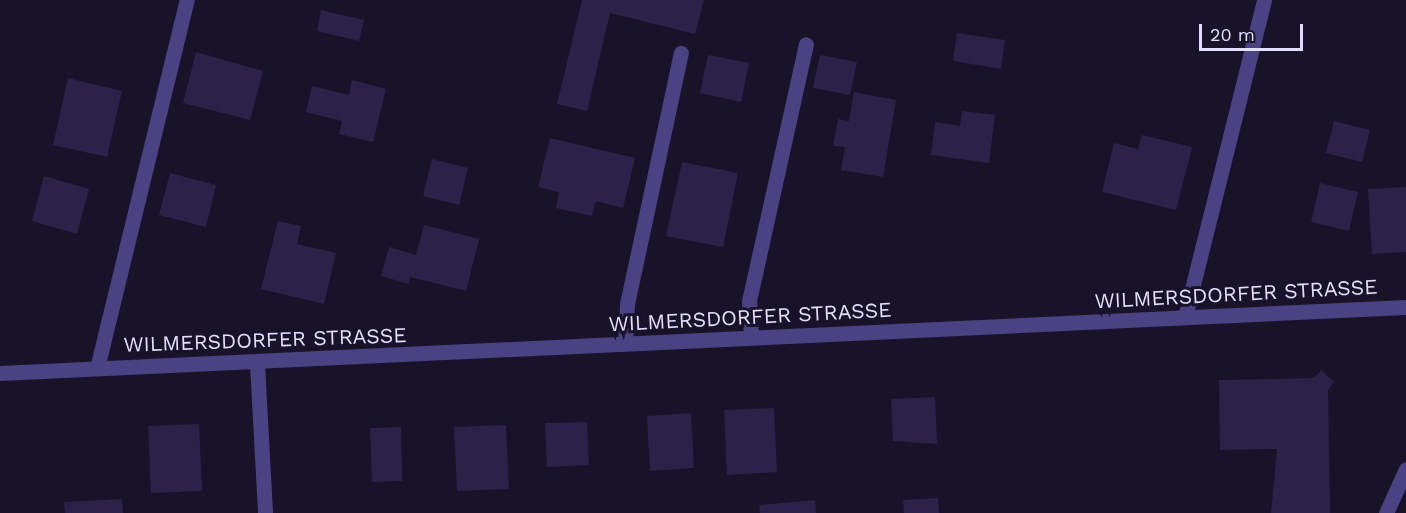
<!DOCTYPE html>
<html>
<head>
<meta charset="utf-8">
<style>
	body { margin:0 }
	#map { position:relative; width:1406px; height:513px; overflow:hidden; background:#181329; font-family:"Work Sans",sans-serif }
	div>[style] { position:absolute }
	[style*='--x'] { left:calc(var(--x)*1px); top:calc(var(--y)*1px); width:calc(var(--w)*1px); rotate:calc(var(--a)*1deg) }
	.building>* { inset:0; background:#2c2148 }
	.minor>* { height:15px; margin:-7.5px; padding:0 7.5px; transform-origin:7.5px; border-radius:7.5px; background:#4a4283 }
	span { translate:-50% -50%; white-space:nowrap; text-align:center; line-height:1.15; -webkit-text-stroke:6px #181329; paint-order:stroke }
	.street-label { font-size:21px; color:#e3defc }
	.scale { position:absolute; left:1199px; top:24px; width:104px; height:27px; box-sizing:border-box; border:3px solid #e3defc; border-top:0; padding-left:8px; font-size:18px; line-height:21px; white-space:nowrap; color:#e3defc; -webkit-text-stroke:4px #181329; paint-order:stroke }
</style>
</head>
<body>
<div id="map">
	<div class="building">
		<i style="clip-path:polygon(582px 0,704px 0,695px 34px,610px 13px,587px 111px,557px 104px)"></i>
		<i style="clip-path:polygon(321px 10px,364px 20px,359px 41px,317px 31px)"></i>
		<i style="clip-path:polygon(957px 33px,1005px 40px,1001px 69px,953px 61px)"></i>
		<i style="clip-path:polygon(196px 52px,263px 71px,250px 120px,183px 103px)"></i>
		<i style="clip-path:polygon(708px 55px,749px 63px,741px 102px,700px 93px)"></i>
		<i style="clip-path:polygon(820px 55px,857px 62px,850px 95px,813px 88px)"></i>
		<i style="clip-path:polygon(68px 78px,122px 91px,107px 157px,53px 145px)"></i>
		<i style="clip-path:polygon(352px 80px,386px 89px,373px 142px,339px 134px,342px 121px,306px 112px,312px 86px,349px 95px)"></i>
		<i style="clip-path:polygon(854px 92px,896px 100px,883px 177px,841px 170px,845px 147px,833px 146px,838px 119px,849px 121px)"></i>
		<i style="clip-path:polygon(962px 111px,995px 115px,989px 163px,931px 155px,935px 122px,960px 126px)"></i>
		<i style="clip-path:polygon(1334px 121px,1370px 130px,1362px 162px,1326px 153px)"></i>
		<i style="clip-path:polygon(1142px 135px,1192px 147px,1176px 210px,1102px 192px,1114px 143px,1138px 149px)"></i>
		<i style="clip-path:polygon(550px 138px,635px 158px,623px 208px,596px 201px,592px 216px,556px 208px,559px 192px,538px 187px)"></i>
		<i style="clip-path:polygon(432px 159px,468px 168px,459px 205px,423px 196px)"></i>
		<i style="clip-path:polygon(682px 162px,738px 173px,723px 247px,666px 236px)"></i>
		<i style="clip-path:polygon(170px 173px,216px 185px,206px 227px,159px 215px)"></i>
		<i style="clip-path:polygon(44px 176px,89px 189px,77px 234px,32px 221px)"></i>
		<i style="clip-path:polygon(1320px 183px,1358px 192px,1349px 231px,1311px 222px)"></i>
		<i style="clip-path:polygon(1406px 187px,1406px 252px,1372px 254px,1368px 189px)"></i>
		<i style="clip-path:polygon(278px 221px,301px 226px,297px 244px,336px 253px,324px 304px,261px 289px)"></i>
		<i style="clip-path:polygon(424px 225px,479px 239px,466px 291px,410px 277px,409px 284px,381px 276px,389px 247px,416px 255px)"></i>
		<i style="clip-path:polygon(1321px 370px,1334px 382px,1328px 390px,1330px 513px,1271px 513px,1277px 449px,1220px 450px,1219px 380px,1314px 378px)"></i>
		<i style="clip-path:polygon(935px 397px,937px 444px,893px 441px,891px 399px)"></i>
		<i style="clip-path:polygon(774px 408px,777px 472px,727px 475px,724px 410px)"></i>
		<i style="clip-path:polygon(691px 413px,694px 468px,650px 471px,647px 416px)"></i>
		<i style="clip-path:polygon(587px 422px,589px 465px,547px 467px,545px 423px)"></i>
		<i style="clip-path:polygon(199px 424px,202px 491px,151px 493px,148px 426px)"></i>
		<i style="clip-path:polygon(506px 425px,509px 489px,457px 491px,454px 427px)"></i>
		<i style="clip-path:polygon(401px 427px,402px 481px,372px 482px,370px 428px)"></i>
		<i style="clip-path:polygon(938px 498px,939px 513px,904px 513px,903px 500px)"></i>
		<i style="clip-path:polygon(122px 499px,123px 513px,65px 513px,64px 502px)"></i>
		<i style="clip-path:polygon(815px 500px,816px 513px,760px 513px,759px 505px)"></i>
	</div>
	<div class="minor">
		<i style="--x:1185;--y:317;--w:327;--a:-76"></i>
		<i style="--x:751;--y:337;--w:36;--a:-93"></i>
		<i style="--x:749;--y:301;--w:263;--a:-77.5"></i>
		<i style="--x:625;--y:343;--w:39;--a:-87"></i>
		<i style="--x:627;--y:304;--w:257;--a:-77.9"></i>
		<i style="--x:257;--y:364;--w:149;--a:86.9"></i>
		<i style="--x:97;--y:368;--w:379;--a:-76.3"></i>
		<i style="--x:0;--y:373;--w:1408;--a:-2.69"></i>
		<i style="--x:1386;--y:513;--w:48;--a:-65.6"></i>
	</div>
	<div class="street-label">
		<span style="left:1236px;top:294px;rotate:-3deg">WILMERSDORFER STRASSE</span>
		<span style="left:750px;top:317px;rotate:-3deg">WILMERSDORFER STRASSE</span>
		<span style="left:265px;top:340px;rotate:-2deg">WILMERSDORFER STRASSE</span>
	</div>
	<div class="scale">20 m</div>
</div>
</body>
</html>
